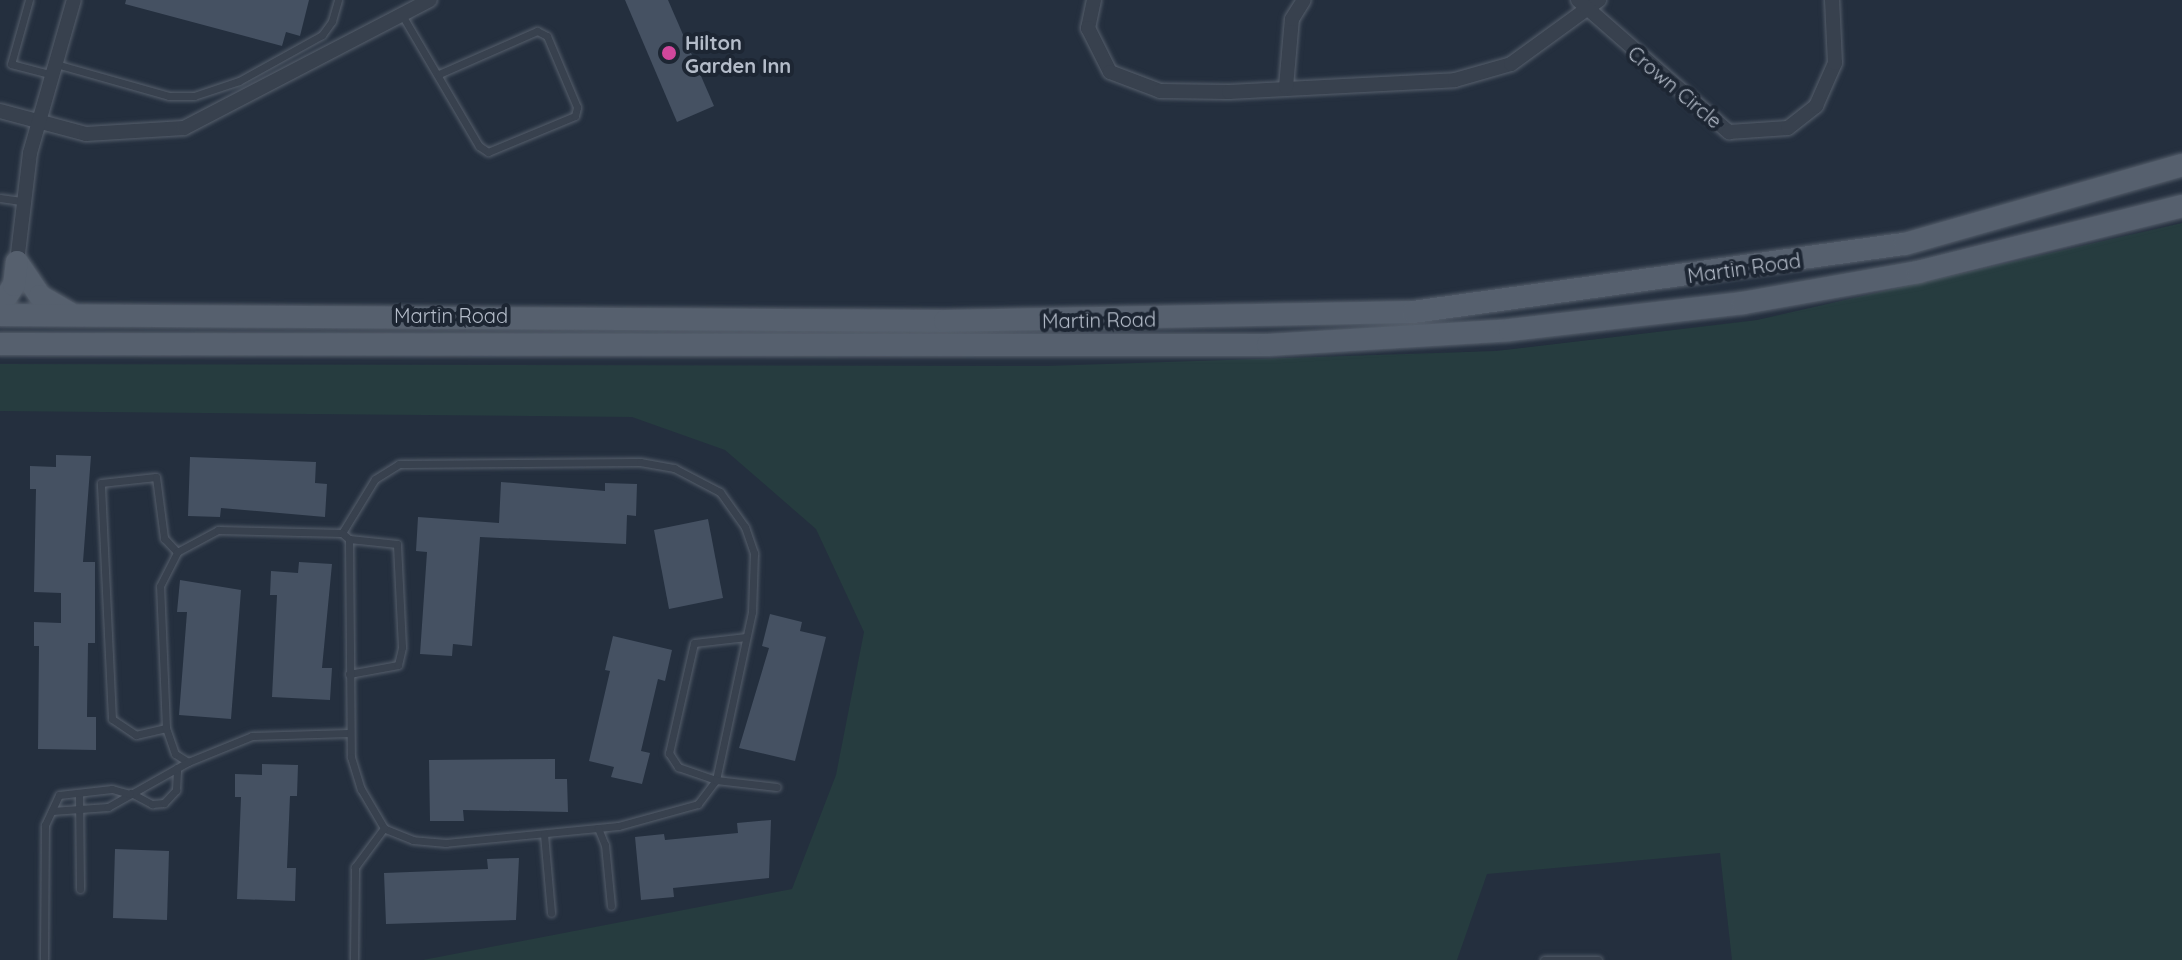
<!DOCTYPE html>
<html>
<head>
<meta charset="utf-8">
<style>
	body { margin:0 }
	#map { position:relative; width:2182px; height:960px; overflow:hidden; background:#242f3e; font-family:Quicksand,sans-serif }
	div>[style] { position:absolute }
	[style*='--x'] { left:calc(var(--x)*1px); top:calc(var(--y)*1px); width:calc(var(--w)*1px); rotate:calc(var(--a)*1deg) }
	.green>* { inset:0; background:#263c3f }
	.building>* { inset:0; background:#455162 }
	.roads { filter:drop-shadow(0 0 2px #565f6c) drop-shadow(0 0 2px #565f6c) }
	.lane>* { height:7px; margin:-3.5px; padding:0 3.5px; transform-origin:3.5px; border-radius:3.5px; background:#38414e }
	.street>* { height:14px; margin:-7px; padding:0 7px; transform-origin:7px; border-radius:7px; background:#38414e }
	.primary>* { height:22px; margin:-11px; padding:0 11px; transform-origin:11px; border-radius:11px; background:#56606e }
	.dots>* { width:22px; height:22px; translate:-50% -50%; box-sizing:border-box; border:4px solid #1d2633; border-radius:50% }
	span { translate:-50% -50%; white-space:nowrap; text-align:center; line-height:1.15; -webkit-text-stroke:8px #1d2633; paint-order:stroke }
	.poi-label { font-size:20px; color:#b4bcc9; font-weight:700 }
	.left { translate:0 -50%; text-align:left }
	.street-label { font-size:20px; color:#b4bcc9 }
</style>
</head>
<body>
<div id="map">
	<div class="green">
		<i style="clip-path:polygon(2182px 223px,2182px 960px,1732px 960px,1720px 853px,1487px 874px,1457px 960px,423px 960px,792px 889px,836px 775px,864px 632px,816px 529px,725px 450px,632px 417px,0 411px,0 364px,1047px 366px,1496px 351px,1757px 320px)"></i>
	</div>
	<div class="building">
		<i style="clip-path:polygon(126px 0,309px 0,300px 36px,286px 32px,282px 46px,125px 4px)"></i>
		<i style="clip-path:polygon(625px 0,668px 0,714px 106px,677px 122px)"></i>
		<i style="clip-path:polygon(56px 455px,91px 456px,83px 562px,95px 562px,95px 643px,88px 643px,87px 717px,96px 717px,96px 750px,38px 749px,39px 646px,34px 646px,34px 622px,61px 623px,61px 593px,34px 592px,36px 489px,30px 489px,30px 466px,56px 467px)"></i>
		<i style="clip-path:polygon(190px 457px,316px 462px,315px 483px,327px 484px,325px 517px,221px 508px,220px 517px,188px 516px)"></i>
		<i style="clip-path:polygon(501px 482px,605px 491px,605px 483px,637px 484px,636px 516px,627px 515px,626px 544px,480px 537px,472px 646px,453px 644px,452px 656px,420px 654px,427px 552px,416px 551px,418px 517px,499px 523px)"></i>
		<i style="clip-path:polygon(708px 519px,723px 598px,669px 609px,654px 530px)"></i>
		<i style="clip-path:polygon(299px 562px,332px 564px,322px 668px,332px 668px,330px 700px,272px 697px,277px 595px,270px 595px,271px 571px,298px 573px)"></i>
		<i style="clip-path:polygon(180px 580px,241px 590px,231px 719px,179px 715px,187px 612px,177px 612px)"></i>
		<i style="clip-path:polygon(770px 614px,802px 622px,800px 631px,826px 637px,795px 761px,739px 748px,769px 648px,762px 646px)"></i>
		<i style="clip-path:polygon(613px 636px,672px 650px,665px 681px,658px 679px,641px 751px,650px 753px,642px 784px,611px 777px,614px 767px,589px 761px,610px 671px,605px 670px)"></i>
		<i style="clip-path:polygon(555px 759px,555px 779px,567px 779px,568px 812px,463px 810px,464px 821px,430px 821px,429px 760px)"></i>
		<i style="clip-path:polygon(262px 764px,298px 765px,297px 796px,290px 796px,287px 868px,296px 868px,295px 901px,237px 899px,241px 797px,235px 797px,235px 774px,262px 775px)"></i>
		<i style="clip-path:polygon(771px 820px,769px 878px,673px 888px,674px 897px,641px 900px,635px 837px,664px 834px,665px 840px,738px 833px,737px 823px)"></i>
		<i style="clip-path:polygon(115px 849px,169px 851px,167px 920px,113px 918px)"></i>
		<i style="clip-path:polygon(519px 858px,516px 920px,386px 924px,384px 873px,488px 869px,487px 859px)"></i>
	</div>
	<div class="roads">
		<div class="lane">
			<i style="--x:29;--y:0;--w:66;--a:105.7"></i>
			<i style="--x:11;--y:64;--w:43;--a:14.7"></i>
			<i style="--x:402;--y:15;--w:152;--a:59.6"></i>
			<i style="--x:479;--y:146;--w:11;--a:34"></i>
			<i style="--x:488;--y:152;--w:94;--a:-22.5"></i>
			<i style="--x:575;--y:116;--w:9;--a:-77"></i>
			<i style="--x:577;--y:107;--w:77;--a:-112.9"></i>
			<i style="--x:547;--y:36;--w:11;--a:-153"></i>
			<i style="--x:537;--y:31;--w:107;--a:156.3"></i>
			<i style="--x:56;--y:64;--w:117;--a:15.8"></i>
			<i style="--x:169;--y:96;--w:25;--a:0"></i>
			<i style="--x:194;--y:96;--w:47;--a:-18.4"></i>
			<i style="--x:239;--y:81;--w:95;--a:-29"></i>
			<i style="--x:322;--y:35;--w:17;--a:-54"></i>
			<i style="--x:332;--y:21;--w:22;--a:-74"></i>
			<i style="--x:0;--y:198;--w:21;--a:8"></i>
			<i style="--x:342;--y:533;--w:63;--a:-58.6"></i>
			<i style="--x:375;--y:479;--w:28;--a:-32"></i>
			<i style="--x:399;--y:464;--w:241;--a:-0.5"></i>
			<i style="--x:640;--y:462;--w:35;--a:10"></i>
			<i style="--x:674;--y:468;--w:52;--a:27.6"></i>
			<i style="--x:720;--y:492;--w:43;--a:54.5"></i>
			<i style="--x:745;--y:527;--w:28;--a:71"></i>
			<i style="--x:754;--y:553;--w:59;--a:91.9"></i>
			<i style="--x:752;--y:612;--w:172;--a:102.1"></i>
			<i style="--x:716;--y:780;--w:30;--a:127"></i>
			<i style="--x:698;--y:804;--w:83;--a:164.6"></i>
			<i style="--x:618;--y:826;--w:173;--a:174.4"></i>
			<i style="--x:446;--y:843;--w:33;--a:-175"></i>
			<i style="--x:413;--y:840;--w:31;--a:-158"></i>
			<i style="--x:746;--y:637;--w:52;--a:173.4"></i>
			<i style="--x:694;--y:643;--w:113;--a:102.8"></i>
			<i style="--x:669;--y:753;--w:17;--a:57"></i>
			<i style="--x:678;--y:767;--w:40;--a:18.9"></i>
			<i style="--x:716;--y:780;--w:61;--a:6.5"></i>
			<i style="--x:349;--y:674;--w:50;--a:-10.4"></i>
			<i style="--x:398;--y:665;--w:18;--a:-77"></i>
			<i style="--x:402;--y:647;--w:103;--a:-92.8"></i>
			<i style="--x:397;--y:544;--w:48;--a:-174.1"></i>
			<i style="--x:166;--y:728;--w:31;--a:167"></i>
			<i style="--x:136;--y:735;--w:29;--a:-146"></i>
			<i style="--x:112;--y:719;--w:236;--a:-92.7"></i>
			<i style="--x:101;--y:483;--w:55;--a:-6.2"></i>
			<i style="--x:156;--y:477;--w:62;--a:82.5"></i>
			<i style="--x:164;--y:538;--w:19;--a:47"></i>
			<i style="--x:349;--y:733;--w:97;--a:178.2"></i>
			<i style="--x:252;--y:736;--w:69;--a:157.9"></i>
			<i style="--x:188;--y:762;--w:15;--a:-148"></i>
			<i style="--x:175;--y:754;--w:28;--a:-109"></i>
			<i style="--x:166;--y:728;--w:142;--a:-92.4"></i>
			<i style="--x:160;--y:586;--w:38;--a:-63"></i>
			<i style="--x:177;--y:552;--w:47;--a:-28.2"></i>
			<i style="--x:218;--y:530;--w:124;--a:1.4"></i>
			<i style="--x:342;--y:533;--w:9;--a:41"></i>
			<i style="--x:349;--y:539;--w:218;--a:89.5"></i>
			<i style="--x:351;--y:757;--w:34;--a:73"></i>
			<i style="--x:361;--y:789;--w:45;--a:59.5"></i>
			<i style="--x:384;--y:828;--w:49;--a:126.6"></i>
			<i style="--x:355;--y:867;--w:93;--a:90.6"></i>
			<i style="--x:79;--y:793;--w:96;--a:89.4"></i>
			<i style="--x:131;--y:793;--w:24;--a:28"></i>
			<i style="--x:152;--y:804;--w:12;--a:-5"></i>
			<i style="--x:164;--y:803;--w:18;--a:-47"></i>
			<i style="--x:176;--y:790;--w:22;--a:-87"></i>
			<i style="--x:52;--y:811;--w:56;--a:-4.1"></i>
			<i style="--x:108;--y:807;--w:92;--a:-29.4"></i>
			<i style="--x:598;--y:828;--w:18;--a:68"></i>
			<i style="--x:605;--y:845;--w:61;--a:84.4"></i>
			<i style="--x:544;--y:834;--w:79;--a:84.9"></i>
			<i style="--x:44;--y:960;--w:135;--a:-89.6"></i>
			<i style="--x:45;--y:825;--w:33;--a:-65"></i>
			<i style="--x:59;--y:795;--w:53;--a:-6.5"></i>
			<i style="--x:112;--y:789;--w:18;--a:16"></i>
			<i style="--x:1544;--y:960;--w:54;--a:0"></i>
		</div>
		<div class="street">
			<i style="--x:1094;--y:0;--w:29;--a:102"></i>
			<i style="--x:1088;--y:28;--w:49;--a:63.4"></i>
			<i style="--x:1110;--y:72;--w:53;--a:20.8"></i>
			<i style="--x:1160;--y:91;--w:69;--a:0.8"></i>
			<i style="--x:1229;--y:92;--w:226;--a:-3"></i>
			<i style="--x:1455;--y:80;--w:58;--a:-15.9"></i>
			<i style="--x:1511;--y:64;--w:109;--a:-36"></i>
			<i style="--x:1578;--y:0;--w:201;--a:41.2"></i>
			<i style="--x:1729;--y:132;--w:59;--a:-3.9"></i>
			<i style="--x:1788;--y:128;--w:36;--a:-38"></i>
			<i style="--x:1816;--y:106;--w:47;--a:-66.2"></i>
			<i style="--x:1835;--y:63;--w:63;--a:-92.7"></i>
			<i style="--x:1286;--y:87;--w:68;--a:-85"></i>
			<i style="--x:1292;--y:19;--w:22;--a:-58"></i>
			<i style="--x:0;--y:111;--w:89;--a:15"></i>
			<i style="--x:86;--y:134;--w:98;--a:-3.5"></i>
			<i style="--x:184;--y:128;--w:277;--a:-27.5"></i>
			<i style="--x:17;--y:262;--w:110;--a:-83.2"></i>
			<i style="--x:30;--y:153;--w:159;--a:-74"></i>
		</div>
		<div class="primary">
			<i style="--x:17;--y:262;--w:41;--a:55.9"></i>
			<i style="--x:40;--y:296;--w:34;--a:30"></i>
			<i style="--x:0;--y:307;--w:26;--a:-58"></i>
			<i style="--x:14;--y:285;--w:23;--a:-83"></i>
			<i style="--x:0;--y:315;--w:945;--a:0.36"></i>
			<i style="--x:945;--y:321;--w:468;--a:-1.1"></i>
			<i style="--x:1413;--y:312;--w:497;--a:-7.9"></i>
			<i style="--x:1905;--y:244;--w:288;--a:-15.9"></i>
			<i style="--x:0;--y:344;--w:1268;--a:0.05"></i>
			<i style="--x:1268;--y:345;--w:242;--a:-3.5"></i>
			<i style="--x:1510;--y:330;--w:235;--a:-6.6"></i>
			<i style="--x:1743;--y:303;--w:178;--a:-10"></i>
			<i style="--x:1918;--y:272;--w:272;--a:-14"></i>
		</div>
	</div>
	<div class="dots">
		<i style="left:669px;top:53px;background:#d1479c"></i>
	</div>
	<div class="poi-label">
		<span class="left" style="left:685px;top:54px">Hilton<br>Garden Inn</span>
	</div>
	<div class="street-label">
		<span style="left:1675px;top:87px;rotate:40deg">Crown Circle</span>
		<span style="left:1744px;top:268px;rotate:-8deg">Martin Road</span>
		<span style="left:451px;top:315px">Martin Road</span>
		<span style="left:1099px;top:320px;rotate:-1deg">Martin Road</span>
	</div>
</div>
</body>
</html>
